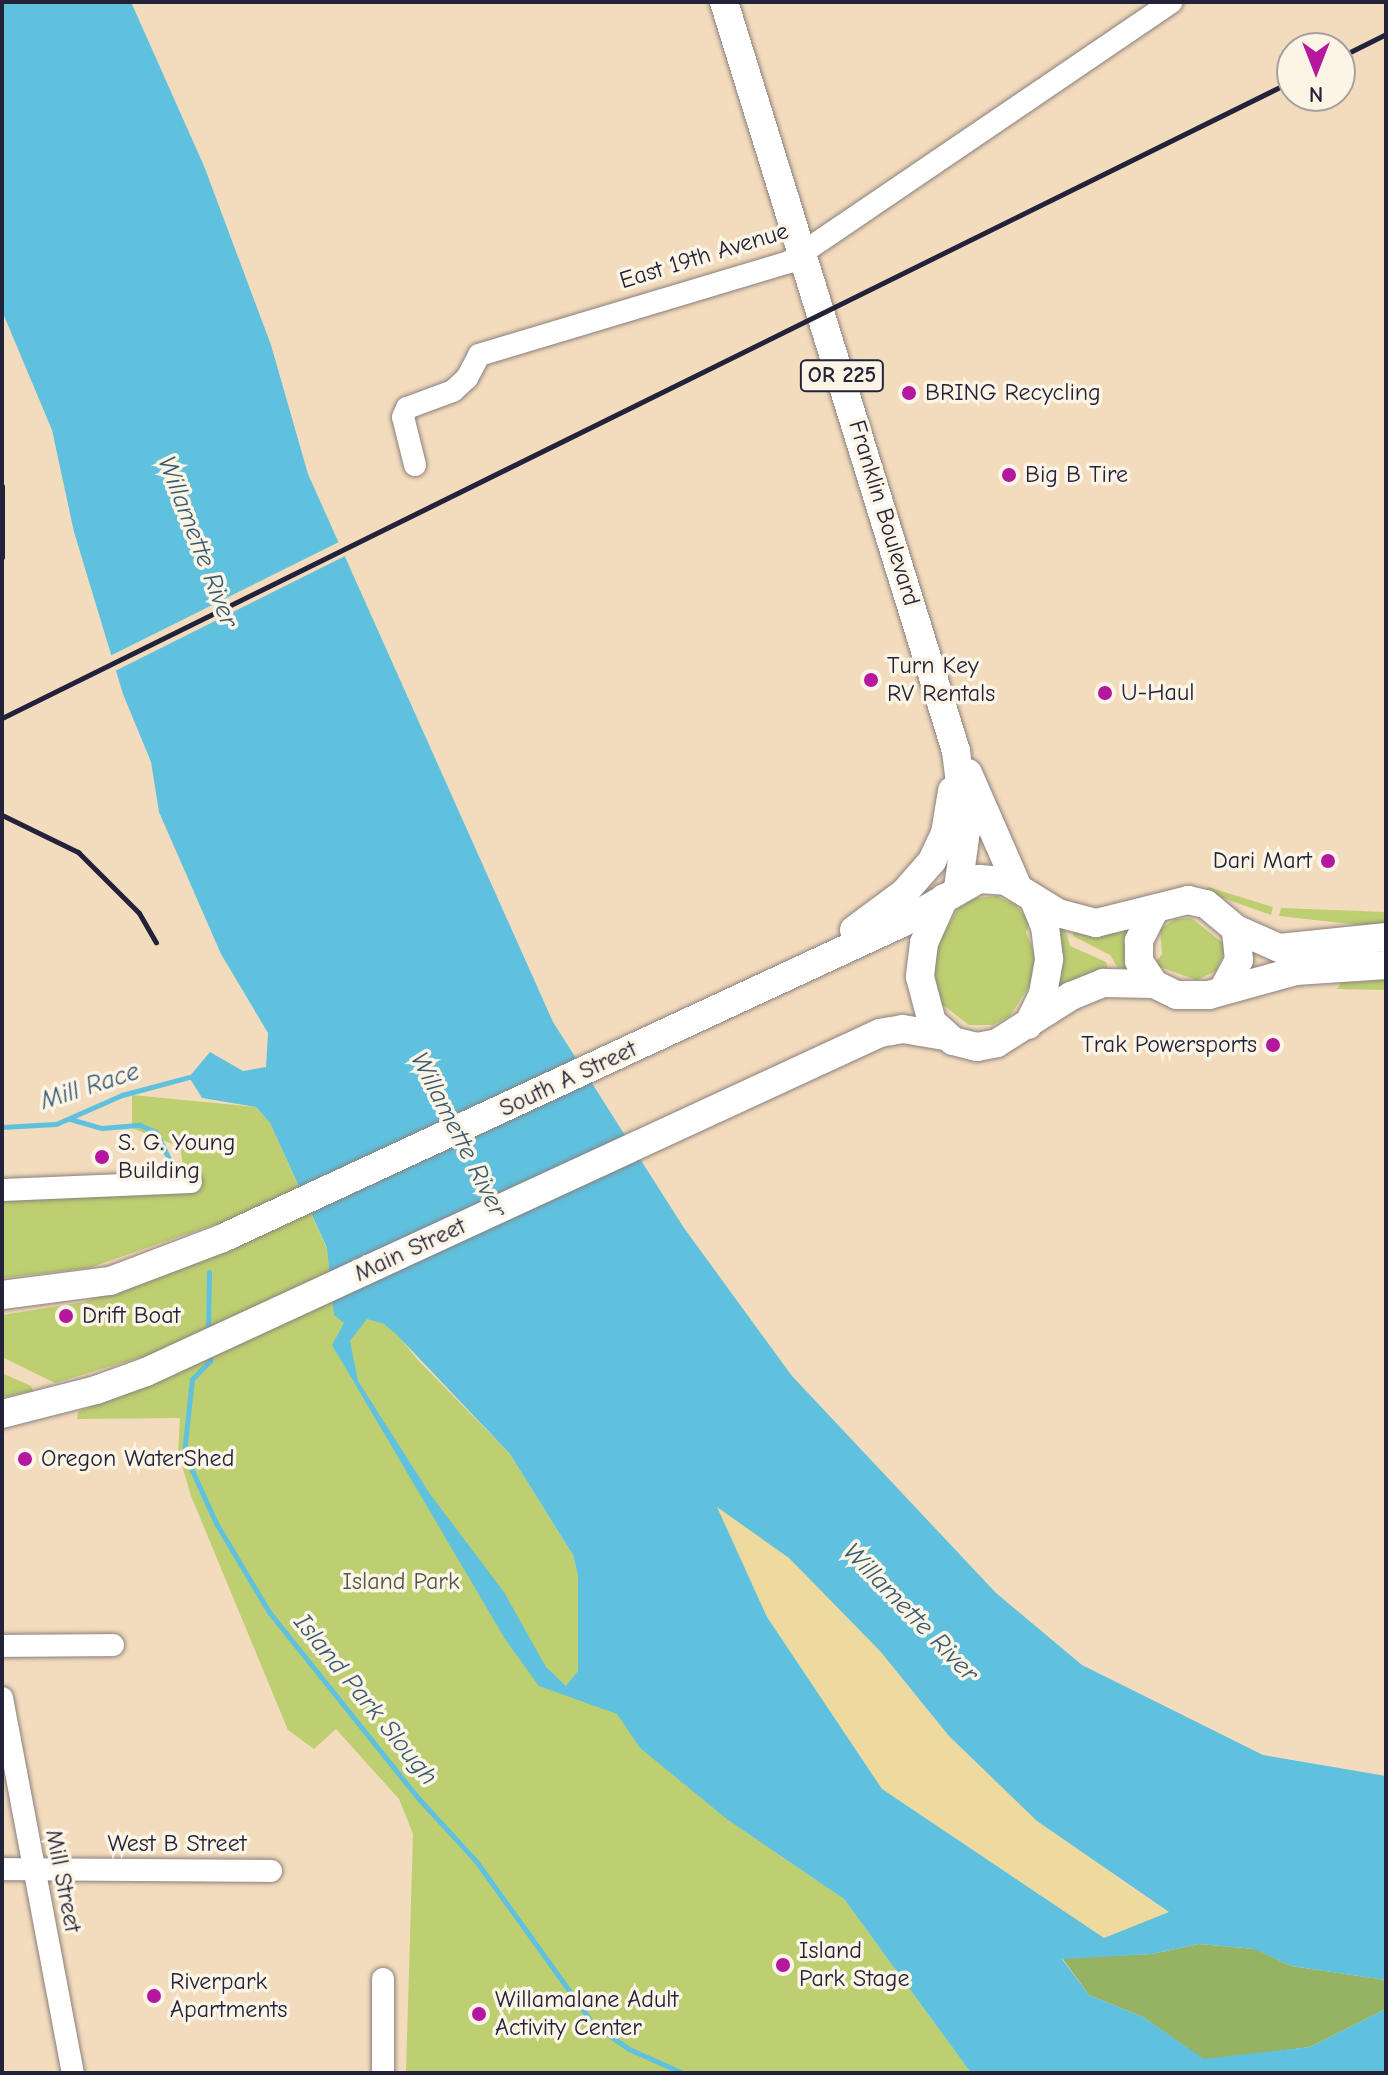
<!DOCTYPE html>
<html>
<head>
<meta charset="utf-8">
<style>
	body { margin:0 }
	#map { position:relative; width:1388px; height:2075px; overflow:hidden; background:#f3dcbd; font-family:"Comic Neue",sans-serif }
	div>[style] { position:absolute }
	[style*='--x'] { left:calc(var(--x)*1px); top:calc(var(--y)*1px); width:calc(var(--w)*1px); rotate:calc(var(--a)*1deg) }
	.green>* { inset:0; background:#bdcf71 }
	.forest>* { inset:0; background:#96b263 }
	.sand>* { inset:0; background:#eeda9e }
	.water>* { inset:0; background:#60c1de }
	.pier>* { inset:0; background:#f3dcbd }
	.stream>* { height:5px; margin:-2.5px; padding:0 2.5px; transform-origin:2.5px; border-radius:2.5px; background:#60c1de }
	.roads { filter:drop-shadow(0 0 2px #8a7f7c) drop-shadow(0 0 2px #8a7f7c) }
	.minor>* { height:22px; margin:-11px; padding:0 11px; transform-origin:11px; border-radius:11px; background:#fff }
	.major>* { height:28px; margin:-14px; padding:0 14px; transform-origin:14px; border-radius:14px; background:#fff }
	.rail>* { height:5px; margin:-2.5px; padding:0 2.5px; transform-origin:2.5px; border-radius:2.5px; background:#22223b }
	.dots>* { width:22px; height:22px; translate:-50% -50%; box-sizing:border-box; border:4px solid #fcf5e5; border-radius:50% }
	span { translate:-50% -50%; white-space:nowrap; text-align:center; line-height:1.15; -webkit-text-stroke:7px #fcf5e5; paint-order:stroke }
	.shield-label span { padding:2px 6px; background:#fcf5e5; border:2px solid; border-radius:6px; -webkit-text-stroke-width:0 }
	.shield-label { font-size:22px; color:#22223b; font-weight:700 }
	.street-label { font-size:24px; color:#22223b }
	.poi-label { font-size:24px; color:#22223b }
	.left { translate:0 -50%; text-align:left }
	.right { translate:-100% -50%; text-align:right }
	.park-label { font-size:24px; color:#50564b }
	.water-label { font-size:26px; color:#385a74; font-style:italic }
	.frame { position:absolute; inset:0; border:4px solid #22223b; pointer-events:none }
	.north { position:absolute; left:1276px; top:32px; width:80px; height:80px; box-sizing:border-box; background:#fcf5e5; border:2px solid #a5a1a1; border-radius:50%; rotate:180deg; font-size:22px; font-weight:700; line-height:32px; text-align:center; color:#22223b }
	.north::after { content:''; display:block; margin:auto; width:28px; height:36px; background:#b5179e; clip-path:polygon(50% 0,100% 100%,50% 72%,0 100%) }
</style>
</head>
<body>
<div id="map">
	<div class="green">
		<i style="clip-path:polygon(1208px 887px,1273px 907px,1271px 915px,1223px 898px,1206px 891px)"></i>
		<i style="clip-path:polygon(997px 896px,1016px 905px,1030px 923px,1026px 932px,1037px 959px,1033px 980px,1010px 1016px,993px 1025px,969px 1025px,939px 1002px,932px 956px,958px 908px,975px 898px)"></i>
		<i style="clip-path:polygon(1281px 908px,1386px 912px,1386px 928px,1279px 916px)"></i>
		<i style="clip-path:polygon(1191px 918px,1227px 946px,1216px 971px,1197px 980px,1154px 965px,1162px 954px,1160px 929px,1175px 919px)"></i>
		<i style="clip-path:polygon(1057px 925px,1065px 928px,1070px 946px,1106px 962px,1108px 969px,1055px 993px)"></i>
		<i style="clip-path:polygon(1130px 930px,1131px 968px,1118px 968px,1110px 955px,1073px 936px,1074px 931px)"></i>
		<i style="clip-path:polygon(1386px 980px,1386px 990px,1337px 989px,1341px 983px)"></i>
		<i style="clip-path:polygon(132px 1095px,256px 1107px,270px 1123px,327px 1249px,418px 1360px,510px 1454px,573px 1555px,578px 1576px,728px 1820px,844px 1899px,971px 2073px,406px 2073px,413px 1834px,399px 1799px,336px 1729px,314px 1749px,288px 1730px,191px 1496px,178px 1452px,180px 1418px,77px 1419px,78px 1412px,149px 1383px,142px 1357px,55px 1383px,2px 1357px,2px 1315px,84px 1302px,225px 1245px,216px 1224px,89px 1268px,2px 1278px,2px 1201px,187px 1191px,180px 1147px,132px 1128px)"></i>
		<i style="clip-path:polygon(2px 1373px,31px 1386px,33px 1391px,2px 1397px)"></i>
	</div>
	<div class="forest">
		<i style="clip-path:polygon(1199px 1944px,1255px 1949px,1291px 1966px,1386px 1980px,1386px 2009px,1310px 2047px,1204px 2060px,1143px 2017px,1089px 1995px,1062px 1958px,1152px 1954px)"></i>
	</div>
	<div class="sand">
		<i style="clip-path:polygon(715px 1505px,789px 1558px,880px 1651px,949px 1736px,1122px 1882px,1170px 1912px,1104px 1938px,882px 1789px,767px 1617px)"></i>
	</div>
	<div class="water">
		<i style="clip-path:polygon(evenodd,2px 2px,131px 2px,204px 166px,271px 345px,308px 474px,553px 1022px,684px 1228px,792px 1376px,996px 1593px,1082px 1665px,1263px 1755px,1386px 1776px,1386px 1980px,1291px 1966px,1254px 1949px,1199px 1944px,1152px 1954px,1062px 1959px,1089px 1995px,1143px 2017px,1204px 2059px,1310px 2047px,1386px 2009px,1386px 2073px,971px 2073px,844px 1899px,728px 1820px,640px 1748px,617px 1714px,539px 1686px,505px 1639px,332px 1345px,344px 1323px,334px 1315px,327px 1248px,270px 1123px,256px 1107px,202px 1098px,189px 1077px,210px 1052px,243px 1071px,266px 1067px,268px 1033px,221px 954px,159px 812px,151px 762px,123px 694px,74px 532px,52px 430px,2px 311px,2px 2px,367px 1319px,384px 1324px,397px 1335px,510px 1454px,573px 1555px,578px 1576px,578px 1671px,566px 1686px,546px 1667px,504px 1592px,430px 1494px,358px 1381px,350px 1341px,367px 1319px,2px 2px,717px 1507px,789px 1558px,880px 1651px,949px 1736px,1037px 1821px,1169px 1912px,1104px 1938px,882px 1789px,767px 1617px,717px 1507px)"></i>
	</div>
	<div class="pier">
		<i style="clip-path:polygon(341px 541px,347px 555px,113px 672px,108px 657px)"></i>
	</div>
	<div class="stream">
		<i style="--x:70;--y:1119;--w:33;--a:16"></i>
		<i style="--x:102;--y:1128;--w:38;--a:-5"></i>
		<i style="--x:140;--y:1125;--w:17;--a:24"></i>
		<i style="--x:156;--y:1132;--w:47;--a:64.5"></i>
		<i style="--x:2;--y:1127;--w:54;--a:-3.2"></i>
		<i style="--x:56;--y:1124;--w:72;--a:-23.7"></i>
		<i style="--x:122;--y:1095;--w:69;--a:-15"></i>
		<i style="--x:208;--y:1331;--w:59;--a:-89"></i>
		<i style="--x:210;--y:1353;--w:8;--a:90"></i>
		<i style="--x:210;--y:1361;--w:25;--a:135"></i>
		<i style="--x:192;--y:1379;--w:74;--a:96.2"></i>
		<i style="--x:184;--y:1453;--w:77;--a:65.4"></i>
		<i style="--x:216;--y:1523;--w:104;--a:59.2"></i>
		<i style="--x:269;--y:1612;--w:240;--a:51.3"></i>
		<i style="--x:419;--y:1799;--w:84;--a:47.4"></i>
		<i style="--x:476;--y:1861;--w:201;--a:54.3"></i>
		<i style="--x:593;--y:2024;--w:44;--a:34.8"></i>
		<i style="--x:629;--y:2049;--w:59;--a:24"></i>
	</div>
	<div class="roads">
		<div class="minor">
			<i style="--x:415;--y:465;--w:49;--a:-104"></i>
			<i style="--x:403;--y:417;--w:10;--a:-66"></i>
			<i style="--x:407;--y:408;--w:49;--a:-20.3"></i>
			<i style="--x:453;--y:391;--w:19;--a:-43"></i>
			<i style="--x:467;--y:378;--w:26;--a:-62"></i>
			<i style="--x:479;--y:355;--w:324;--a:-16.7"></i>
			<i style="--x:789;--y:262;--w:462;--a:-34.2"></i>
			<i style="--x:2;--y:1190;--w:189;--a:-2.4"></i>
			<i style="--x:2;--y:1646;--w:111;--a:-0.5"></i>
			<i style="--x:2;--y:1698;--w:382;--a:79.3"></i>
			<i style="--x:2;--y:1869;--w:269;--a:0.4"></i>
			<i style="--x:383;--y:1979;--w:94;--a:90"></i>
		</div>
		<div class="major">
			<i style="--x:724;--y:2;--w:784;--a:72.79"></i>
			<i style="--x:956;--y:751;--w:81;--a:82.9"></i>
			<i style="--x:966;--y:831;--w:58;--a:98"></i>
			<i style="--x:968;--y:773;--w:122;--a:66.4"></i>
			<i style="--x:944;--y:898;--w:49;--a:114"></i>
			<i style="--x:924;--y:943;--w:34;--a:97"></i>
			<i style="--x:920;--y:977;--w:47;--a:75.1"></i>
			<i style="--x:932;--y:1022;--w:28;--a:42"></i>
			<i style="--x:953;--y:1041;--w:25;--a:14"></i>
			<i style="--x:977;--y:1047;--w:20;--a:-11"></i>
			<i style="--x:997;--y:1043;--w:88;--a:-32.4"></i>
			<i style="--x:1071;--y:996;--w:35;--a:-22"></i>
			<i style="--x:1103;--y:983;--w:51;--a:1.1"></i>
			<i style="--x:1155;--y:909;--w:36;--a:117"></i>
			<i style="--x:1139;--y:941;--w:20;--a:90"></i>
			<i style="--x:1139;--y:961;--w:27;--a:57"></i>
			<i style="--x:1154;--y:984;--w:25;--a:26"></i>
			<i style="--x:1177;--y:995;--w:32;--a:0"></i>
			<i style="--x:1209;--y:995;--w:90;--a:-15.4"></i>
			<i style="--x:1296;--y:971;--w:90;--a:-3.8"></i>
			<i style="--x:854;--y:930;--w:62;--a:-36.5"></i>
			<i style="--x:904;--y:893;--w:43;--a:-48.8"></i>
			<i style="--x:932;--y:861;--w:31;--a:-65"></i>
			<i style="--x:945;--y:833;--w:43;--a:-80.5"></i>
			<i style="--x:1224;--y:988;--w:32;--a:-62"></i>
			<i style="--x:1239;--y:960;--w:31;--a:-96"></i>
			<i style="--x:1028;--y:1025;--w:34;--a:-64"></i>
			<i style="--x:1043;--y:994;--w:36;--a:-80"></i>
			<i style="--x:1049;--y:959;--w:32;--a:-97"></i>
			<i style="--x:1045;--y:927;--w:31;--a:-112"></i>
			<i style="--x:2;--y:1295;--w:109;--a:-7.4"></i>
			<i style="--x:110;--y:1281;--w:121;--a:-20.8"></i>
			<i style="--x:223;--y:1238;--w:749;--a:-24.89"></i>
			<i style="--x:902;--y:923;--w:89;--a:-29.7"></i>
			<i style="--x:979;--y:879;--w:27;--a:4"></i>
			<i style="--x:1006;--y:881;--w:61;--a:31.6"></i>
			<i style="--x:1058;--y:913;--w:39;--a:15"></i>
			<i style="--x:1096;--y:923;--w:95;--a:-14"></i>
			<i style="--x:1188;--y:900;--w:18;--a:13"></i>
			<i style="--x:1206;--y:904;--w:39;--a:40"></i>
			<i style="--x:1236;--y:929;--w:47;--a:23.8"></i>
			<i style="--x:1279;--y:948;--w:108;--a:-5.9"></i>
			<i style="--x:2;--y:1414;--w:97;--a:-14.3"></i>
			<i style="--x:96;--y:1390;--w:53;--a:-19.8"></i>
			<i style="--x:146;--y:1372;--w:809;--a:-24.79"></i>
			<i style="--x:880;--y:1033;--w:23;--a:-10"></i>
			<i style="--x:903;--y:1029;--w:43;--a:9.5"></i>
		</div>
	</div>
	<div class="rail">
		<i style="--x:1340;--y:57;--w:51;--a:-26.6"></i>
		<i style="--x:2;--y:486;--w:71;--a:90"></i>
		<i style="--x:2;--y:718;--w:1439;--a:-26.28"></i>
		<i style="--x:2;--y:815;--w:85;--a:26"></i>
		<i style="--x:78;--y:852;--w:86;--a:45"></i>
		<i style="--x:139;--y:913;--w:34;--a:60"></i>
	</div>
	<div class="dots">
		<i style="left:909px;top:393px;background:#b5179e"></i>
		<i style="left:1009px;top:475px;background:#b5179e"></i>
		<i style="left:871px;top:680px;background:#b5179e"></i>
		<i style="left:1105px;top:693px;background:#b5179e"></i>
		<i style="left:1328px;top:861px;background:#b5179e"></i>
		<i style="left:1273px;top:1045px;background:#b5179e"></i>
		<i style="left:102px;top:1157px;background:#b5179e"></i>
		<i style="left:66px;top:1316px;background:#b5179e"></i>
		<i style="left:25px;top:1459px;background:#b5179e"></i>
		<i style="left:783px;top:1965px;background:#b5179e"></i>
		<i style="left:154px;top:1996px;background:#b5179e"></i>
		<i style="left:479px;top:2014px;background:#b5179e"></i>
	</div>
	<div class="shield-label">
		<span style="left:842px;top:376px">OR 225</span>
	</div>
	<div class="street-label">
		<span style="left:704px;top:256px;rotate:-17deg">East 19th Avenue</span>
		<span style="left:884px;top:513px;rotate:73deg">Franklin Boulevard</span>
		<span style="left:568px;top:1079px;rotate:-25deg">South A Street</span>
		<span style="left:410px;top:1250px;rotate:-25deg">Main Street</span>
		<span style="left:177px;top:1844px">West B Street</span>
		<span style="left:63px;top:1881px;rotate:79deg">Mill Street</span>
	</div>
	<div class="poi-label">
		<span class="left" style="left:925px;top:393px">BRING Recycling</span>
		<span class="left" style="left:1025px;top:475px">Big B Tire</span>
		<span class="left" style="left:887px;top:680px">Turn Key<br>RV Rentals</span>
		<span class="left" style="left:1121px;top:693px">U-Haul</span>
		<span class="right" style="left:1312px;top:861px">Dari Mart</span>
		<span class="right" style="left:1257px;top:1045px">Trak Powersports</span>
		<span class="left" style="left:118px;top:1157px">S. G. Young<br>Building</span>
		<span class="left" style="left:82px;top:1316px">Drift Boat</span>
		<span class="left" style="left:41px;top:1459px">Oregon WaterShed</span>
		<span class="left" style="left:799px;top:1965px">Island<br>Park Stage</span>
		<span class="left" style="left:170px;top:1996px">Riverpark<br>Apartments</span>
		<span class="left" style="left:495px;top:2014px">Willamalane Adult<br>Activity Center</span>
	</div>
	<div class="park-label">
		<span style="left:401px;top:1582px">Island Park</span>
	</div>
	<div class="water-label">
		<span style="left:197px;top:542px;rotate:69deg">Willamette River</span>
		<span style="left:90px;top:1087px;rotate:-18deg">Mill Race</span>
		<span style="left:458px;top:1135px;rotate:63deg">Willamette River</span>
		<span style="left:910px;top:1613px;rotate:46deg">Willamette River</span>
		<span style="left:365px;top:1700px;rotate:51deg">Island Park Slough</span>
	</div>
	<div class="frame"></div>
	<div class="north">N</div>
</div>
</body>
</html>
